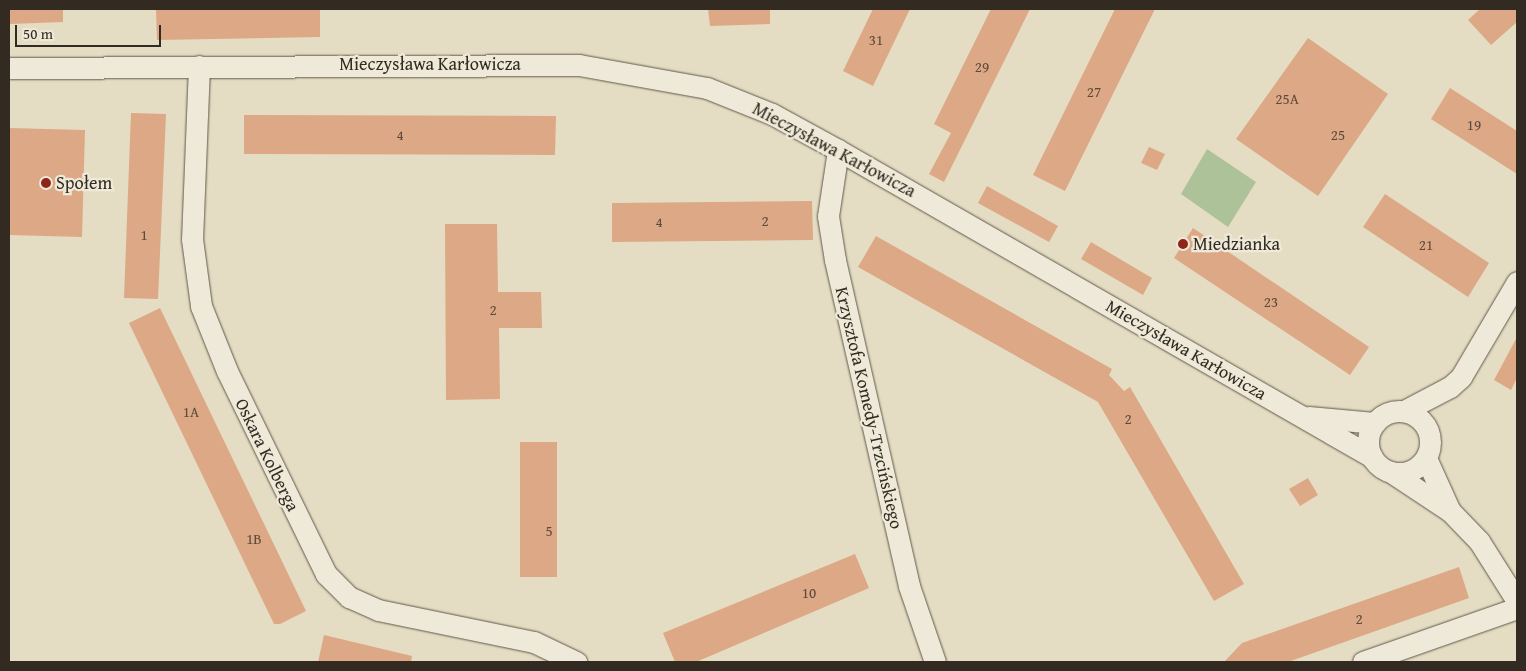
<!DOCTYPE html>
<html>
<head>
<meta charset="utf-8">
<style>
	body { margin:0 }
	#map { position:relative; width:1526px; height:671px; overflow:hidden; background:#e5ddc3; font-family:"Gentium Book Plus",serif }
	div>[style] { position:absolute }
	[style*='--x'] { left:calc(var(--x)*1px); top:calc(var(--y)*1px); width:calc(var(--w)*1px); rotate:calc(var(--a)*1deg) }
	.green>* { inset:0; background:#aec299 }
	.building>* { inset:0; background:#dda885 }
	.roads { filter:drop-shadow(0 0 1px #60584a) drop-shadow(0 0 1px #60584a) }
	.minor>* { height:21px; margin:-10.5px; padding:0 10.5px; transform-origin:10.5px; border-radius:10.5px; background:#eee9d8 }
	.minor>.ring { margin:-10.5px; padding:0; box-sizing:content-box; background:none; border:21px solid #eee9d8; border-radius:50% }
	.dots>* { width:14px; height:14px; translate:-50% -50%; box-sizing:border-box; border:2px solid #eee9d8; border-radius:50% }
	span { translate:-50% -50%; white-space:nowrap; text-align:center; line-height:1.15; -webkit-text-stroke:4.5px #eee9d8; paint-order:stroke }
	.number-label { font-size:15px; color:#5e4a3a }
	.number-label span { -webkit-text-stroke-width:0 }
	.street-label { font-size:18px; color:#332b21 }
	.poi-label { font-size:18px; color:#332b21 }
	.left { translate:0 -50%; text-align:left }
	.frame { position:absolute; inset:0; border:10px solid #332b21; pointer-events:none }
	.scale { position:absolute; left:15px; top:25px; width:146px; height:22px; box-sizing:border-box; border:2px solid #332b21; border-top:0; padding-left:6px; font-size:15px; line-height:18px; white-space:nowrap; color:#332b21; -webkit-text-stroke:4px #eee9d8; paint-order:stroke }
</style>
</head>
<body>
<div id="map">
	<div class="green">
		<i style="clip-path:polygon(1207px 149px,1256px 182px,1228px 227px,1181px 194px)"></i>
	</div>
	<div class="building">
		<i style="clip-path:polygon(10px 9px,63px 9px,63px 22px,10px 24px)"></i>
		<i style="clip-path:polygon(156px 9px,320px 9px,320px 37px,157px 40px)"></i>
		<i style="clip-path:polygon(708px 9px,770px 9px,770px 24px,710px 26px)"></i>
		<i style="clip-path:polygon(873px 9px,910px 9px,873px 86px,843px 71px)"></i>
		<i style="clip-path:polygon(991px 9px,1030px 9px,944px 182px,929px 174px,951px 133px,934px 124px)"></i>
		<i style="clip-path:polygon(1115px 9px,1155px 9px,1065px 191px,1033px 175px)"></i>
		<i style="clip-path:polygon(1480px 9px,1517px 9px,1517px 22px,1491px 45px,1468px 20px)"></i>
		<i style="clip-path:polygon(1308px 38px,1388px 94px,1318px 196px,1236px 139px)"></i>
		<i style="clip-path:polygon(1450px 88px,1517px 131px,1517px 174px,1431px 119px)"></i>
		<i style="clip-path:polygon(131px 113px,166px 114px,158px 299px,124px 298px)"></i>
		<i style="clip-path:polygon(244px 115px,556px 116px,555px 155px,244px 154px)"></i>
		<i style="clip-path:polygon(9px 128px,85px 130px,82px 237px,9px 235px)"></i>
		<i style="clip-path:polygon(1149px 147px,1165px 154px,1157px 170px,1141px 163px)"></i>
		<i style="clip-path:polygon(987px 186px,1058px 226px,1049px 242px,978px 203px)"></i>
		<i style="clip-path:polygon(1385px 194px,1489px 263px,1468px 297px,1363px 227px)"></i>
		<i style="clip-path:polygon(812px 201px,813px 240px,612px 242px,612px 203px)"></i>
		<i style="clip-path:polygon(445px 224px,497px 224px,498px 292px,541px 292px,542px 328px,499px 328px,500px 399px,446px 400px)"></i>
		<i style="clip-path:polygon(1193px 228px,1369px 347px,1350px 375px,1174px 258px)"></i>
		<i style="clip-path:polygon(876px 236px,1112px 369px,1109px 375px,1124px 391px,1130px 387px,1244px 584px,1214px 601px,1098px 402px,858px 267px)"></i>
		<i style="clip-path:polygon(1091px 242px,1152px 278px,1143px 295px,1081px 259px)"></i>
		<i style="clip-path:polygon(160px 308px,306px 611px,280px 624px,274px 624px,129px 323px)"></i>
		<i style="clip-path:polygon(1517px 337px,1517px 378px,1511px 390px,1494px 380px)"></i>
		<i style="clip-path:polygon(520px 442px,557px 442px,557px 577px,520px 577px)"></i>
		<i style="clip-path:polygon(1308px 478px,1318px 495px,1300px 506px,1289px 489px)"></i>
		<i style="clip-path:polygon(855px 554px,869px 588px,696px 662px,675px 662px,663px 633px)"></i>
		<i style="clip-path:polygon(1459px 567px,1469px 598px,1288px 662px,1224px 662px,1242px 643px)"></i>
		<i style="clip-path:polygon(324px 635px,412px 656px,411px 662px,318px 662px)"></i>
	</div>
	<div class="roads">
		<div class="minor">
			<i style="--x:199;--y:66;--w:173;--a:92.3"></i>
			<i style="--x:192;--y:239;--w:68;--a:82.3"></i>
			<i style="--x:201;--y:306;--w:70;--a:68.2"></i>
			<i style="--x:227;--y:371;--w:226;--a:64"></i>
			<i style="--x:326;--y:574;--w:33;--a:45"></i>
			<i style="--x:349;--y:597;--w:32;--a:24"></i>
			<i style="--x:378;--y:610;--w:159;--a:11.6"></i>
			<i style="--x:534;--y:642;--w:47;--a:25.5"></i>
			<i style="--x:9;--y:68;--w:570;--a:-0.3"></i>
			<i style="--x:579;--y:65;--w:130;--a:10.2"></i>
			<i style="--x:707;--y:88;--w:70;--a:21.8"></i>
			<i style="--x:772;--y:114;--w:75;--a:28.6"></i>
			<i style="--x:838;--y:150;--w:616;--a:29.89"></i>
			<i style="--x:838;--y:150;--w:67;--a:98.6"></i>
			<i style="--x:828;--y:216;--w:45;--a:81"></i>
			<i style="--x:835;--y:260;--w:334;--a:77.2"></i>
			<i style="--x:909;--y:586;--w:80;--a:71.1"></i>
			<i style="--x:1404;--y:411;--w:52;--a:-27.6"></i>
			<i style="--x:1450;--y:387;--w:15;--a:-42"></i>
			<i style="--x:1461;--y:377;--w:110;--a:-59.5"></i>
			<i class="ring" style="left:1368px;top:411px;width:41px;height:41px"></i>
			<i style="--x:1308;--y:417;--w:67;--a:5.1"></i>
			<i style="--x:1426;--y:458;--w:56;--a:65.7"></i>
			<i style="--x:1391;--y:472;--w:71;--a:33.5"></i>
			<i style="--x:1450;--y:511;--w:42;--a:46"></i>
			<i style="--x:1479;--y:541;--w:71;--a:57.7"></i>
			<i style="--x:1363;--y:662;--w:163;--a:-19.3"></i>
		</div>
	</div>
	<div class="dots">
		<i style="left:46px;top:183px;background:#8f2418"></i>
		<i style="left:1183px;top:244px;background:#8f2418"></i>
	</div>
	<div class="number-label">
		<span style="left:876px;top:40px">31</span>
		<span style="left:982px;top:67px">29</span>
		<span style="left:1094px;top:92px">27</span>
		<span style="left:1287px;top:99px">25A</span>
		<span style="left:1474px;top:125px">19</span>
		<span style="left:400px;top:135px">4</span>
		<span style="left:1338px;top:135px">25</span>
		<span style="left:765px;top:221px">2</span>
		<span style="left:659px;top:222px">4</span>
		<span style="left:144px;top:235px">1</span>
		<span style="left:1426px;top:245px">21</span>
		<span style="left:1271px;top:302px">23</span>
		<span style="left:493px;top:310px">2</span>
		<span style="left:191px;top:412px">1A</span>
		<span style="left:1128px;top:419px">2</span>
		<span style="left:549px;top:531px">5</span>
		<span style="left:254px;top:539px">1B</span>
		<span style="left:809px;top:593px">10</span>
		<span style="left:1359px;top:619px">2</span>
	</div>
	<div class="street-label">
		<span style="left:430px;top:64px">Mieczysława Karłowicza</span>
		<span style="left:834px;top:150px;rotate:28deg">Mieczysława Karłowicza</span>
		<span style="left:1186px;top:350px;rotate:30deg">Mieczysława Karłowicza</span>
		<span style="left:869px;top:408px;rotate:77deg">Krzysztofa Komedy-Trzcińskiego</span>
		<span style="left:267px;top:455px;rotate:64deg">Oskara Kolberga</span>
	</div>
	<div class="poi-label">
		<span class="left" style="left:56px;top:183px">Społem</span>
		<span class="left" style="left:1193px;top:244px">Miedzianka</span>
	</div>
	<div class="frame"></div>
	<div class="scale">50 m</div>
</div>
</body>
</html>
